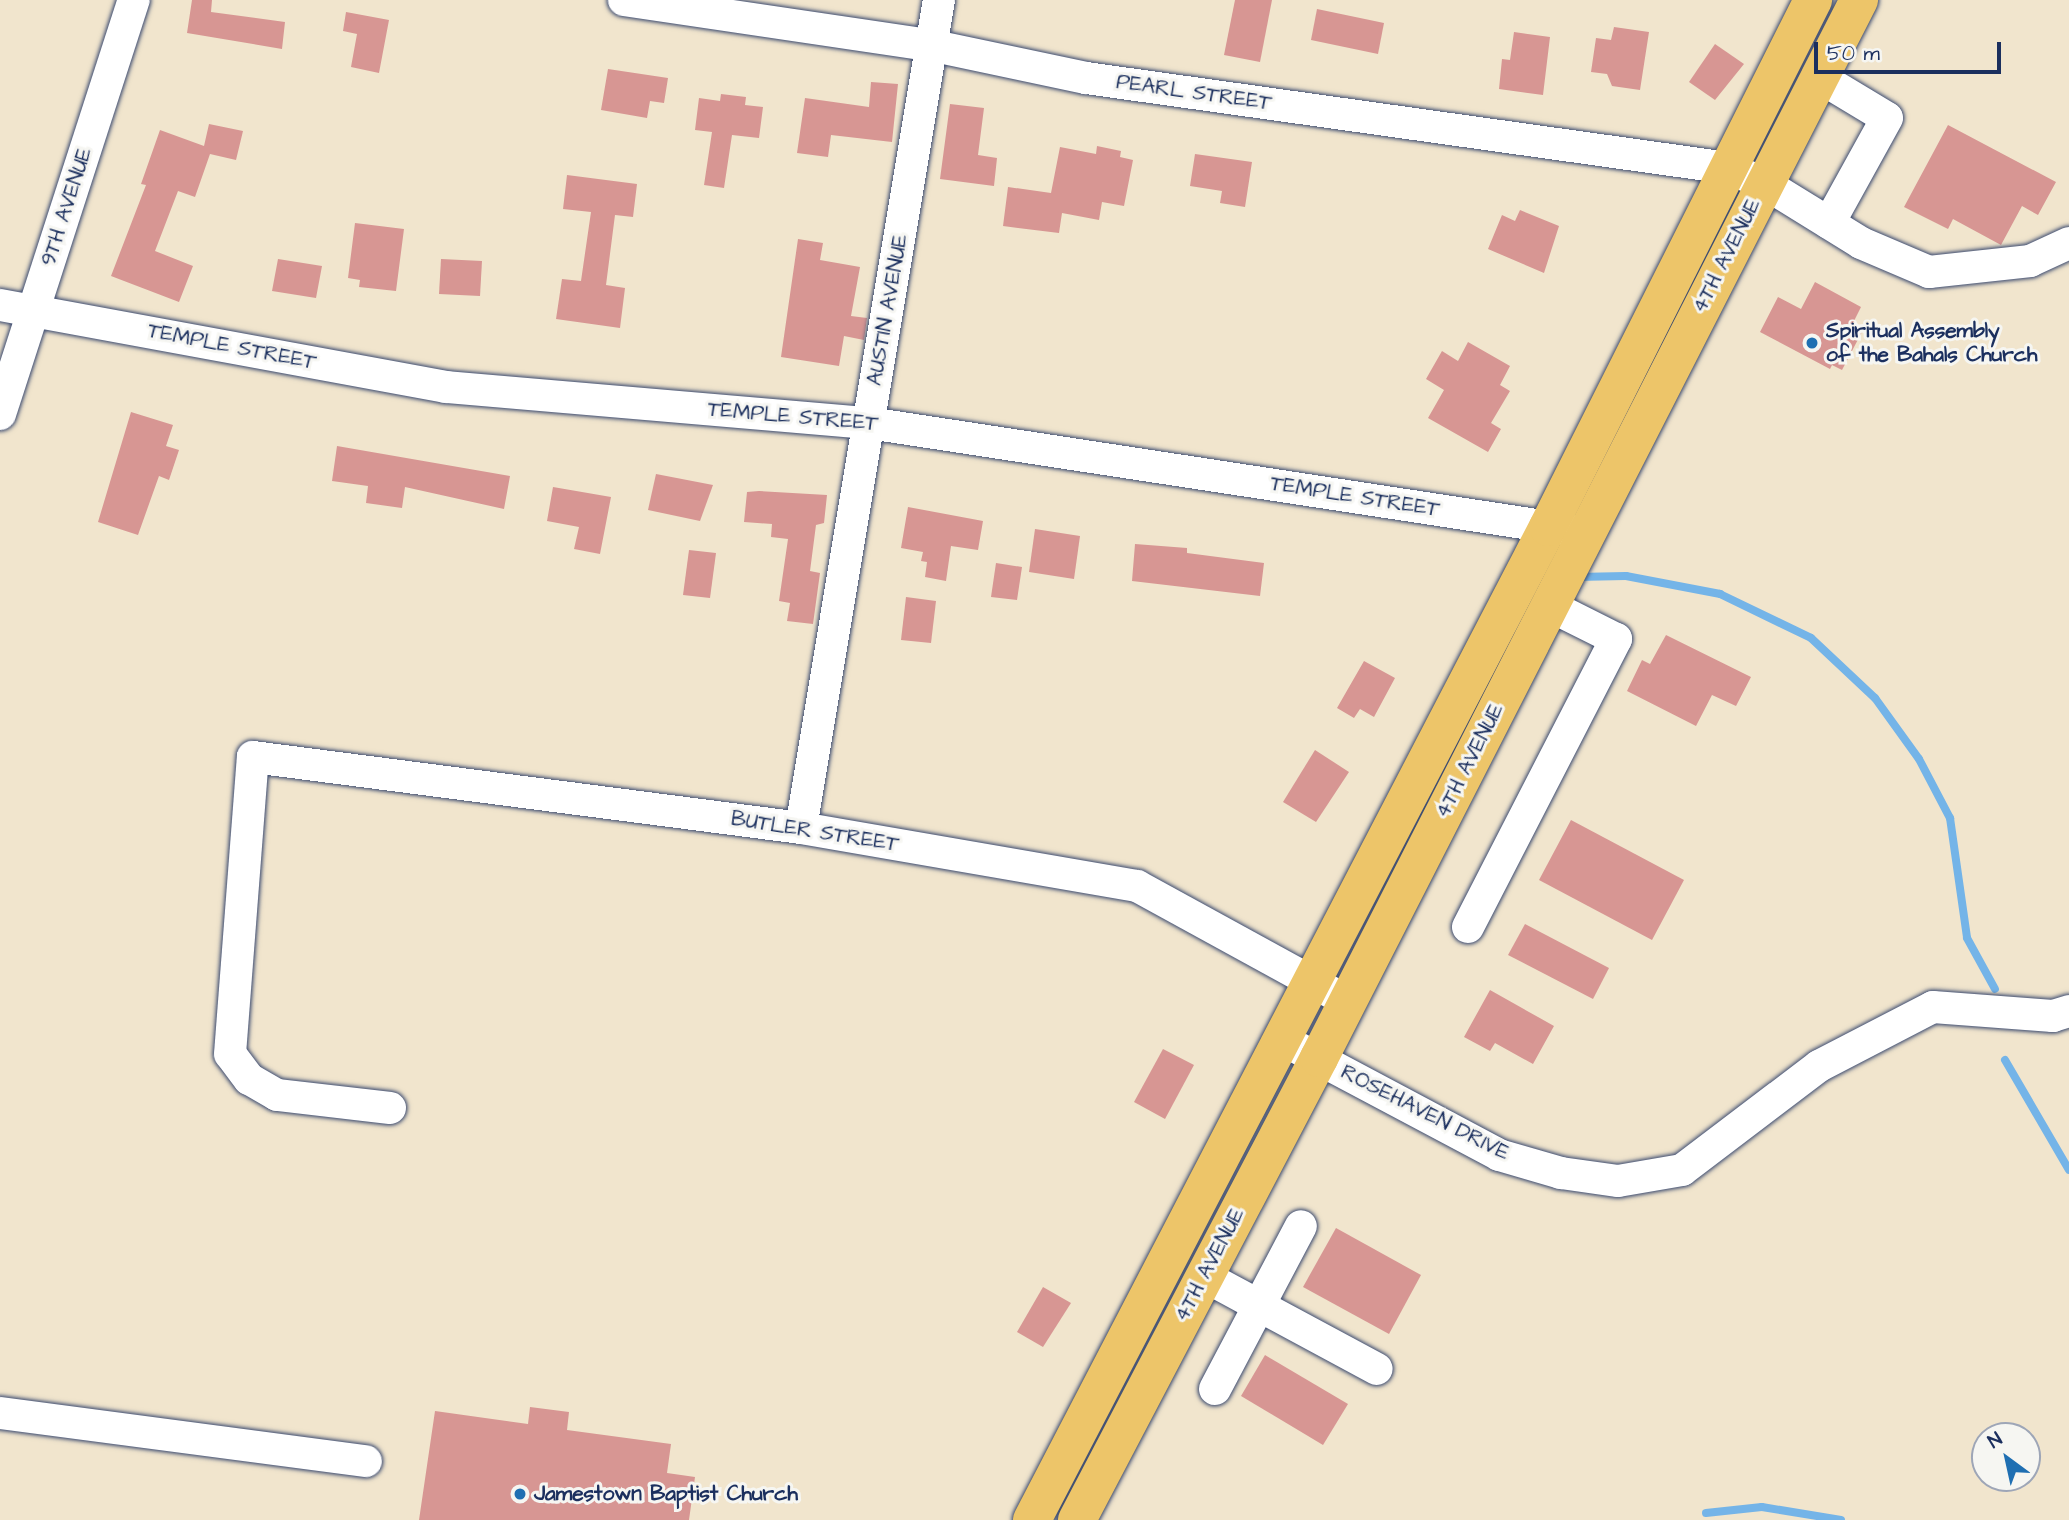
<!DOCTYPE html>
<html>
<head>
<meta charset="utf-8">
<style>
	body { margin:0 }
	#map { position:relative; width:2069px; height:1520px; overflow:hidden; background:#f1e5cd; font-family:"Architects Daughter",sans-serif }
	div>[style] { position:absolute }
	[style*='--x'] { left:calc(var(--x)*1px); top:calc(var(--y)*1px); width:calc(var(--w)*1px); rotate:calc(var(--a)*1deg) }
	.stream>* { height:8px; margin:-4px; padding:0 4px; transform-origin:4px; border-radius:4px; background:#74b4e8 }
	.building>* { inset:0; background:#d79693 }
	.roads { filter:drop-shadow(0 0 2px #3b4a6f) drop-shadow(0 0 2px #3b4a6f) }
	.minor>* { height:32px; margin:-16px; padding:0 16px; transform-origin:16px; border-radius:16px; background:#fff }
	.major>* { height:38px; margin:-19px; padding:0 19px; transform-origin:19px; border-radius:19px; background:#edc569 }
	.dots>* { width:19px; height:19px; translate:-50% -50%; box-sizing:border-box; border:4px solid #f6f6f2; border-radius:50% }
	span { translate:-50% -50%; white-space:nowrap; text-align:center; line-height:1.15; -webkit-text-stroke:6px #f6f6f2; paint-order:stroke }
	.street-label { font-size:21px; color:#1b2f5e }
	.poi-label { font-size:21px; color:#1b2f5e; font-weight:700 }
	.left { translate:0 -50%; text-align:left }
	.north { position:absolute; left:1971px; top:1422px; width:70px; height:70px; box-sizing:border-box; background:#f6f6f2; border:2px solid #9ea6b7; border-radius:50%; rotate:327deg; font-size:19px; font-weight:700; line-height:28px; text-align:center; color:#1b2f5e }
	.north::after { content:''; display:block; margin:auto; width:24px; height:32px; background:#1f6fb2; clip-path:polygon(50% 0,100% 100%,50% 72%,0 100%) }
	.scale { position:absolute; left:1814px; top:42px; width:187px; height:32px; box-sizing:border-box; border:4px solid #1b2f5e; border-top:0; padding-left:9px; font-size:21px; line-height:24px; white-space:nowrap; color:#1b2f5e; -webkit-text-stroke:5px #f6f6f2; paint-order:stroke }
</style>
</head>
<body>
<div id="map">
	<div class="stream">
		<i style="--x:1576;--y:577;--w:50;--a:-1.1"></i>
		<i style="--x:1626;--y:576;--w:96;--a:10.8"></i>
		<i style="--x:1720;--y:594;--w:101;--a:25.8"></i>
		<i style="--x:1811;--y:638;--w:88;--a:43.2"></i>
		<i style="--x:1875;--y:698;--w:75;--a:54.2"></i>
		<i style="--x:1919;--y:759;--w:67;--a:62.3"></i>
		<i style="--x:1950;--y:818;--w:121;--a:81.9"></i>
		<i style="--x:1967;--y:938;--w:58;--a:61.2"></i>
		<i style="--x:2005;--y:1060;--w:127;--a:59.8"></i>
		<i style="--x:1706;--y:1513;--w:56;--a:-6.1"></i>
		<i style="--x:1762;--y:1507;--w:80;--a:9.3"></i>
	</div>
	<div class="building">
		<i style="clip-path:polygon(192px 0,212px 0,211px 12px,285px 22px,282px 49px,187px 33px)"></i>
		<i style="clip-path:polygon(1235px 0,1272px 0,1260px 62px,1224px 55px)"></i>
		<i style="clip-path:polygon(1317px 9px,1384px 23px,1378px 54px,1311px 40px)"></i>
		<i style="clip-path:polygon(346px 12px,389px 20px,379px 73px,351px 67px,357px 34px,343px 31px)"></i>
		<i style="clip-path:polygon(1614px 27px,1649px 32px,1640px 90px,1612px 86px,1607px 74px,1591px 72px,1596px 38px,1611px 40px)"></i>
		<i style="clip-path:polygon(1514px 32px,1550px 37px,1543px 95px,1499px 89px,1502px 59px,1510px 60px)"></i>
		<i style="clip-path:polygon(1715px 44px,1744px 64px,1715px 100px,1689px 82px)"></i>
		<i style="clip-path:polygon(608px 69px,668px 78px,664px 103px,650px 101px,647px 118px,601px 110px)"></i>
		<i style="clip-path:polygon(871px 82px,898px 84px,892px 142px,831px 135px,828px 157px,797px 153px,805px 98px,869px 107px)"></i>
		<i style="clip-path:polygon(721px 94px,746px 97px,745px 105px,763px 107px,759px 138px,732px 135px,724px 188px,704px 185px,712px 132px,695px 130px,699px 98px,720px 101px)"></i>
		<i style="clip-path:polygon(950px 104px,984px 108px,978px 155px,997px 158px,994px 186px,940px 179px)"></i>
		<i style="clip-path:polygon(209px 124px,243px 131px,236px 160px,210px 154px,195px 197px,178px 191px,155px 251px,193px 266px,179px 302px,111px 276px,146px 185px,141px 184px,160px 130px,204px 146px)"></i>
		<i style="clip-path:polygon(1948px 125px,2056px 182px,2038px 215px,2022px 206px,2001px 245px,1953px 219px,1948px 229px,1904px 207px)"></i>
		<i style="clip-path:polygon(1097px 146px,1121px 151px,1120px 157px,1133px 160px,1124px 206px,1102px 202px,1099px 220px,1062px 213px,1059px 233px,1003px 226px,1008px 187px,1051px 193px,1060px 147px,1096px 154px)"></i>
		<i style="clip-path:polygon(1195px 154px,1252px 162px,1245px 207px,1220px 203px,1222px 191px,1190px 186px)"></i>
		<i style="clip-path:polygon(567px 175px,637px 184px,633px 217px,615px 215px,606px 285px,625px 288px,620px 328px,556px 319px,562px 279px,581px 281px,591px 212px,563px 209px)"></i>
		<i style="clip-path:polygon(1520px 210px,1559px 226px,1544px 273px,1488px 249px,1502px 215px,1515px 221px)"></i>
		<i style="clip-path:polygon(355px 223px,404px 229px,396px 291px,359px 287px,360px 280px,348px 278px)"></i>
		<i style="clip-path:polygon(798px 239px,823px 243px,820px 260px,860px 267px,851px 316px,867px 318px,864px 340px,844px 336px,839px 366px,781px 357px)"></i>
		<i style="clip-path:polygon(278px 259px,322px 266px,316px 298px,272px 291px)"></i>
		<i style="clip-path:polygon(441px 259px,482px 261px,480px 296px,439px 294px)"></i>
		<i style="clip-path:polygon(1815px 282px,1861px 307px,1853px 323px,1864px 328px,1842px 370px,1832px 365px,1830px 369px,1760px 332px,1778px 297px,1801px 309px)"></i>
		<i style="clip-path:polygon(1468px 342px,1510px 366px,1500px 385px,1510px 391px,1491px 423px,1501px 429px,1488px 452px,1428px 418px,1444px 390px,1426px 379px,1442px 351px,1458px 361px)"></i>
		<i style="clip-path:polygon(131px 412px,173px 425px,166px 446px,179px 450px,169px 480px,159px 476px,138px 535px,98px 522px)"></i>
		<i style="clip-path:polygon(337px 446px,510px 476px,504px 509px,405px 487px,402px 508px,366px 503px,368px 486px,332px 481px)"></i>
		<i style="clip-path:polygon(656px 474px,713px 485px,700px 521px,648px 510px)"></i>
		<i style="clip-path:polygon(553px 487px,611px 497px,600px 554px,574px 549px,579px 527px,547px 521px)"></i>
		<i style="clip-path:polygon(759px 491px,827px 495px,824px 523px,816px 525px,810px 571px,820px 573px,813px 624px,787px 621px,790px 603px,779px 601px,788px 539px,771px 537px,772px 524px,744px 522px,747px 492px)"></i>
		<i style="clip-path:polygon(908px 507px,983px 521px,978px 550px,951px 546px,946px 581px,925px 577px,927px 562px,921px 561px,923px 552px,901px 548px)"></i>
		<i style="clip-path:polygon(1035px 529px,1080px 536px,1074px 579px,1029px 572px)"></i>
		<i style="clip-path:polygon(1135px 544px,1187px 548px,1187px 553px,1264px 563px,1260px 596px,1132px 581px)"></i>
		<i style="clip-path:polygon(689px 550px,716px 553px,710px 598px,683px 595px)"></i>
		<i style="clip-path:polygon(996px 563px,1022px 567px,1017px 600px,991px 597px)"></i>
		<i style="clip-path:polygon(906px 597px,936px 601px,931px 643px,901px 640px)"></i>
		<i style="clip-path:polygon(1666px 635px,1751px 677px,1736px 706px,1712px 695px,1696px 726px,1627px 691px,1642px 660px,1650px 664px)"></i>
		<i style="clip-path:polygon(1364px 661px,1395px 678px,1374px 717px,1360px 709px,1354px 718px,1337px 708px)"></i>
		<i style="clip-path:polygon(1315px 750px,1349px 772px,1316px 822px,1283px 802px)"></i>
		<i style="clip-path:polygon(1571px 820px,1684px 880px,1652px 940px,1539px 880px)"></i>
		<i style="clip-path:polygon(1525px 924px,1609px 968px,1593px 999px,1508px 955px)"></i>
		<i style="clip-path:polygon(1490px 990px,1554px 1026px,1533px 1064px,1495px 1043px,1490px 1051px,1464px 1037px)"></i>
		<i style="clip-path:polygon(1163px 1049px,1194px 1065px,1165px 1119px,1134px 1102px)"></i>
		<i style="clip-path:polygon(1336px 1228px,1421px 1275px,1389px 1334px,1303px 1287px)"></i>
		<i style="clip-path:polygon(1043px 1287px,1071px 1303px,1043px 1347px,1017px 1332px)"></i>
		<i style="clip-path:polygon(1265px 1355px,1348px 1404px,1323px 1445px,1241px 1396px)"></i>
		<i style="clip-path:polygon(530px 1407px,569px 1412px,567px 1430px,671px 1444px,667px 1473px,695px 1477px,689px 1520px,419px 1520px,435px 1411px,528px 1424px)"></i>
	</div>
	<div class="roads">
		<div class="minor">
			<i style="--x:624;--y:0;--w:313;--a:8.4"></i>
			<i style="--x:934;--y:46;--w:155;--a:11.9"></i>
			<i style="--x:1086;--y:78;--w:648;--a:7.98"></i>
			<i style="--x:1728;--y:168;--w:39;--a:23"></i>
			<i style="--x:1764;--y:183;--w:114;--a:31.7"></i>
			<i style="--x:1861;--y:243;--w:74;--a:23.1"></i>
			<i style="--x:1929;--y:272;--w:102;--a:-6.2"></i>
			<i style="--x:2030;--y:261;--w:43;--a:-24.8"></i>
			<i style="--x:1819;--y:77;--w:79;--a:31.1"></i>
			<i style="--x:1887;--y:118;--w:120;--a:118.9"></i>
			<i style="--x:0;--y:305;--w:453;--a:10.4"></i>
			<i style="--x:446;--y:387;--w:425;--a:4.9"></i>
			<i style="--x:869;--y:423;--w:708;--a:8.69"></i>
			<i style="--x:0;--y:414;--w:435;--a:-72.1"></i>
			<i style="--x:801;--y:828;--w:839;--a:-80.54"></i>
			<i style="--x:1468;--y:927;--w:324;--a:-62.8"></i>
			<i style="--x:1616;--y:639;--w:74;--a:-153.4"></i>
			<i style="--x:1281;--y:1039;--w:247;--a:28"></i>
			<i style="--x:1499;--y:1155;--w:65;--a:16.2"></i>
			<i style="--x:1561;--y:1173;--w:58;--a:8"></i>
			<i style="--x:1618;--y:1181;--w:65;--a:-9.8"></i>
			<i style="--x:1682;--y:1170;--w:172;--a:-37.2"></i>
			<i style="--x:1819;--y:1066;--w:128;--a:-27.4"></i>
			<i style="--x:1933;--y:1007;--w:120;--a:4.3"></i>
			<i style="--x:2053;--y:1016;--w:17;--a:-17"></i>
			<i style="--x:390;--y:1108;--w:114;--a:-173.4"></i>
			<i style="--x:277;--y:1095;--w:32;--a:-150"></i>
			<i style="--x:249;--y:1079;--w:31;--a:-127"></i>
			<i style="--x:230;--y:1054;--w:298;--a:-85.6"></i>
			<i style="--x:253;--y:757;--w:553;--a:7.38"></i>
			<i style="--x:801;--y:828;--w:341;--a:9.8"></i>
			<i style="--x:1137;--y:886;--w:239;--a:28.7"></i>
			<i style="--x:1204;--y:1276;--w:196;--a:28.3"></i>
			<i style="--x:1215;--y:1389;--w:184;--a:-62.2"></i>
			<i style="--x:0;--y:1413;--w:369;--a:7.5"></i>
		</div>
		<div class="major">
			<i style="--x:1032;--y:1520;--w:1119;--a:-62.54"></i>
			<i style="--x:1548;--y:527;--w:590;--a:-63.3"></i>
			<i style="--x:1077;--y:1520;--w:522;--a:-62.35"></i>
			<i style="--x:1319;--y:1058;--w:1188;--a:-62.96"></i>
		</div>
	</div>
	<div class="dots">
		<i style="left:1812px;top:343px;background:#1f6fb2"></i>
		<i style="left:520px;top:1494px;background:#1f6fb2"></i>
	</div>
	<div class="street-label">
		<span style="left:1194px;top:93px;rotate:8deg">PEARL STREET</span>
		<span style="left:67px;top:207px;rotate:-72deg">9TH AVENUE</span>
		<span style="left:1727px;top:256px;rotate:-63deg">4TH AVENUE</span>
		<span style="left:888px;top:310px;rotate:-80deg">AUSTIN AVENUE</span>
		<span style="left:232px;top:347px;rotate:11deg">TEMPLE STREET</span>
		<span style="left:793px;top:417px;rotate:5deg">TEMPLE STREET</span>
		<span style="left:1355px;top:497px;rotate:9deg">TEMPLE STREET</span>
		<span style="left:1470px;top:761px;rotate:-63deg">4TH AVENUE</span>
		<span style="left:815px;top:832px;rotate:9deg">BUTLER STREET</span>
		<span style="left:1425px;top:1113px;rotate:27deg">ROSEHAVEN DRIVE</span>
		<span style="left:1210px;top:1265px;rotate:-62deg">4TH AVENUE</span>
	</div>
	<div class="poi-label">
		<span class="left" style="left:1826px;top:343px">Spiritual Assembly<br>of the Bahals Church</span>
		<span class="left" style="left:534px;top:1494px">Jamestown Baptist Church</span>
	</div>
	<div class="north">N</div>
	<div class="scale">50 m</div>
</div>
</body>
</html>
